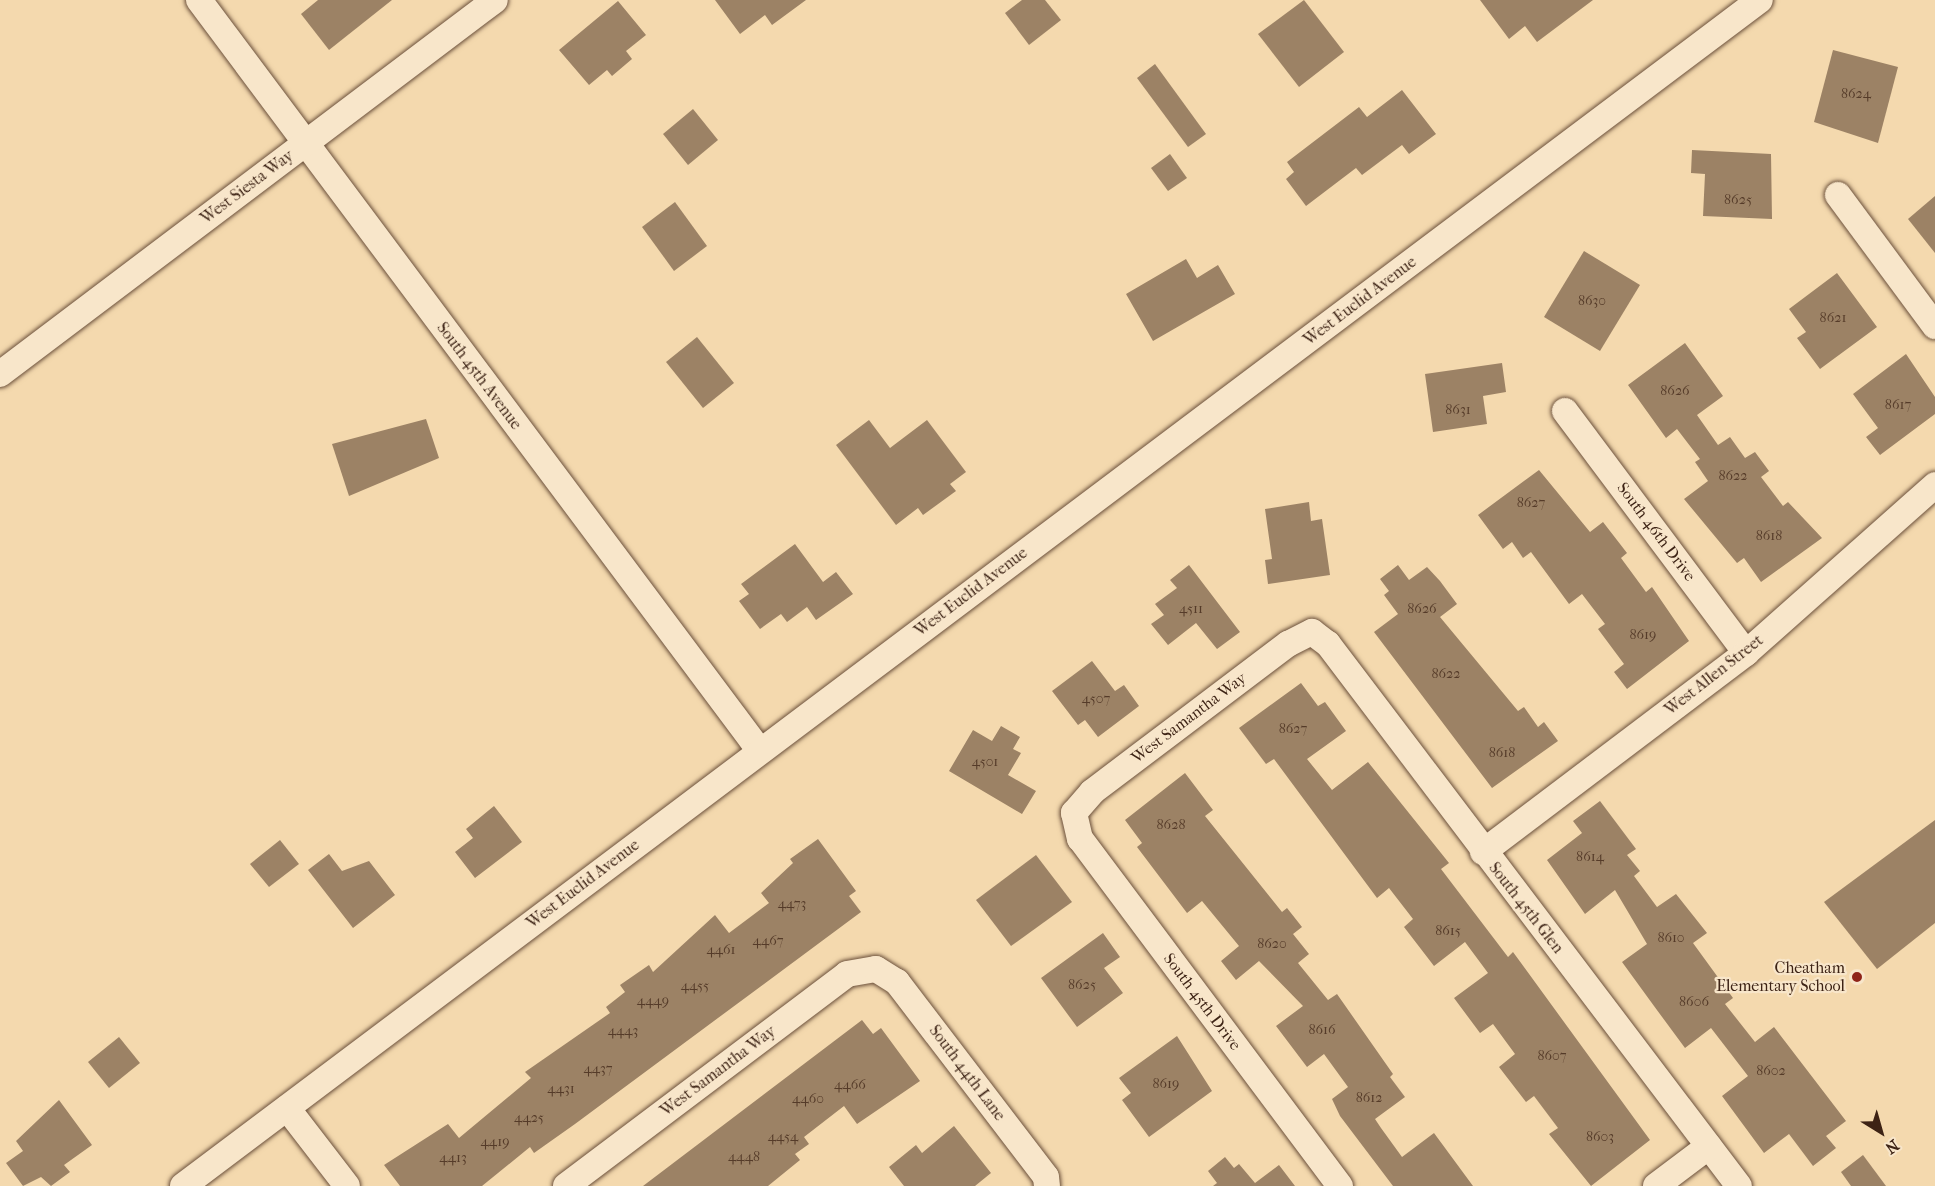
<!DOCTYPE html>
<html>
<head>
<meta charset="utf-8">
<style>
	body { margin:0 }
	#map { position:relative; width:1935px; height:1186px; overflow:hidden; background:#f4d9ae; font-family:"IM FELL French Canon",serif }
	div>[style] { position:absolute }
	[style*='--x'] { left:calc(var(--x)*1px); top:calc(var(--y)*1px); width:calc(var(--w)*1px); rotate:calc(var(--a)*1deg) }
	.building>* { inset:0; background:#9c8265 }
	.roads { filter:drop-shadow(0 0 2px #6b503b) drop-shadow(0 0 2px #6b503b) }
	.street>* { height:26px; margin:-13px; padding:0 13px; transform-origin:13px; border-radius:13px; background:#f8e6ca }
	.dots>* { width:16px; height:16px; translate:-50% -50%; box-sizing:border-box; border:3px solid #f8e6ca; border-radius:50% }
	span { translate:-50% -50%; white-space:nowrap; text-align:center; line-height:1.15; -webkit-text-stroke:4.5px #f8e6ca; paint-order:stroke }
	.number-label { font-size:14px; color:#553b29 }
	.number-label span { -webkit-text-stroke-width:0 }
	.street-label { font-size:16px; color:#3d2315 }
	.poi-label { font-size:16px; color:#3d2315 }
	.right { translate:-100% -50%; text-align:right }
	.north { position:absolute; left:1851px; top:1102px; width:60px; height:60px; -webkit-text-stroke:4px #f8e6ca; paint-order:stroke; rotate:143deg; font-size:16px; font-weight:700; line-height:24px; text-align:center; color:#3d2315 }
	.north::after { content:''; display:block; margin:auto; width:21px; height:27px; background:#3d2315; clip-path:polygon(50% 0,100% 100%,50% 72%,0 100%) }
</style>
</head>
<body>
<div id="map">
	<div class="building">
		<i style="clip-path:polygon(318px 0,392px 0,329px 50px,301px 14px)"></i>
		<i style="clip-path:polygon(715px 0,806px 0,772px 25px,765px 15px,740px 34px)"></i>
		<i style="clip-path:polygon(1022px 0,1045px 0,1061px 20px,1029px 45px,1005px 13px)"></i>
		<i style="clip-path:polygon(1304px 0,1344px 52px,1299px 87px,1258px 34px)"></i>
		<i style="clip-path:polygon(1480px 0,1593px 0,1537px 42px,1525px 26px,1509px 39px)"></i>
		<i style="clip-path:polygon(618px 1px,646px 35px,626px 51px,632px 59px,612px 76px,607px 70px,589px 85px,559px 50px)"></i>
		<i style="clip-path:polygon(1833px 50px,1898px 67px,1878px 143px,1814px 122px)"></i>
		<i style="clip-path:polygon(1155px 64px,1206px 134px,1188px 147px,1137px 78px)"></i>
		<i style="clip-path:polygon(1402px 90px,1436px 134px,1409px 154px,1402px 145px,1362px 175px,1356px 168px,1306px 206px,1286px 179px,1294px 172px,1287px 162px,1359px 107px,1367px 117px)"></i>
		<i style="clip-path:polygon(693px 109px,718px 140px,688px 165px,663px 134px)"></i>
		<i style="clip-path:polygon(1692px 150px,1771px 154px,1772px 219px,1703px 216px,1705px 174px,1691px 173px)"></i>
		<i style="clip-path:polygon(1170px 154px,1187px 178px,1168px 191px,1151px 168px)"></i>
		<i style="clip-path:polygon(1935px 196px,1935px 253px,1908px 219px)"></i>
		<i style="clip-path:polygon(675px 202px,707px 246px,674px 271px,642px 227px)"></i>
		<i style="clip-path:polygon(1584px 251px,1640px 285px,1600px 351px,1544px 317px)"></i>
		<i style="clip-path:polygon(1186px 259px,1197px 278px,1218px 265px,1235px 294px,1153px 341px,1126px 294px)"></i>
		<i style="clip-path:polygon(1837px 273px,1877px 327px,1820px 369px,1797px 338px,1806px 332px,1789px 309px)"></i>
		<i style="clip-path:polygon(697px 337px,734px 383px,703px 408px,666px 362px)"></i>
		<i style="clip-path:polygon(1685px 343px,1723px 396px,1697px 415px,1718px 445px,1730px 437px,1745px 458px,1755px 452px,1769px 471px,1761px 477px,1783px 506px,1788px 502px,1822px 538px,1761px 582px,1744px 558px,1737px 563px,1684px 499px,1708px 481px,1695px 462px,1700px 459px,1677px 429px,1666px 438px,1628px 385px)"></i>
		<i style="clip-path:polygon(1906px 354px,1935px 397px,1935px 414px,1880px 455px,1866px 437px,1878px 428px,1853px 394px)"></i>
		<i style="clip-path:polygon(1502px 363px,1506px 392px,1483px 396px,1487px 424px,1433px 432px,1425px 374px)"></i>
		<i style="clip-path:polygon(426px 419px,439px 458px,349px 496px,332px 444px)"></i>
		<i style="clip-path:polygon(869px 420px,890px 448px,927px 420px,966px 472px,950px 484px,956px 491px,923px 515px,918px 508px,896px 525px,836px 445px)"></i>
		<i style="clip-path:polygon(1539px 470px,1590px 532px,1603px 522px,1627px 553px,1621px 558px,1646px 592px,1652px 587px,1689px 641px,1627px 689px,1614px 672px,1624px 664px,1598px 629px,1605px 624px,1582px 594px,1569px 604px,1531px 552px,1523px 558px,1512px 542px,1503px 549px,1478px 515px)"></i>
		<i style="clip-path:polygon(1309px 502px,1311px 521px,1322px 519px,1330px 575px,1268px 584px,1265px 560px,1272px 559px,1265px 509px)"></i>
		<i style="clip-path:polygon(795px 544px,823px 582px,836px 572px,853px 594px,816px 620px,807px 607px,787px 622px,781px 614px,760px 629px,739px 601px,749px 594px,741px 584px)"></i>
		<i style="clip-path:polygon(1189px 565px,1240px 632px,1217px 649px,1196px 623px,1168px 645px,1151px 624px,1164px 615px,1155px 604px,1177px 588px,1170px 580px)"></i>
		<i style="clip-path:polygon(1398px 565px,1409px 580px,1427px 567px,1440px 581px,1457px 604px,1440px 617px,1518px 711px,1524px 707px,1538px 727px,1544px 722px,1558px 741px,1492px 788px,1374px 632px,1398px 614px,1384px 595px,1389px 591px,1380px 579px)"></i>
		<i style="clip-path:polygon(1092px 661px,1115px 691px,1124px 685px,1139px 706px,1098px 737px,1085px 720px,1078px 725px,1052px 691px)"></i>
		<i style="clip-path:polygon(1301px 683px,1318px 706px,1325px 702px,1346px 731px,1307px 759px,1332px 790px,1368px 762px,1449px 863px,1441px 869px,1508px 957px,1513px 952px,1650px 1140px,1591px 1186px,1549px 1134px,1558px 1128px,1534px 1096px,1526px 1102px,1499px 1067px,1515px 1054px,1493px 1024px,1480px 1033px,1454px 998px,1488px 973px,1465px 942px,1434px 966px,1404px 927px,1413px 919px,1389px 888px,1377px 898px,1274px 759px,1266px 764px,1239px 728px)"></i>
		<i style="clip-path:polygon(1001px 726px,1020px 737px,1013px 749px,1021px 753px,1008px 775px,1036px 791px,1022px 814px,949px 771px,973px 730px,992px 741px)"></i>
		<i style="clip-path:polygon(1185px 773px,1213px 810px,1205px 816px,1282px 912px,1287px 908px,1302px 927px,1293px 934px,1309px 954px,1298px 963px,1328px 1000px,1337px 994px,1393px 1074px,1390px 1077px,1405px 1097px,1375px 1119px,1381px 1128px,1402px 1157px,1434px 1133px,1473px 1186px,1393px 1186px,1340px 1116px,1332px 1099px,1348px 1087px,1324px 1054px,1307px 1067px,1276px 1026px,1303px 1006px,1259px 961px,1236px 980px,1221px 961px,1239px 946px,1202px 901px,1187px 913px,1137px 847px,1142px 843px,1125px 820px)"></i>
		<i style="clip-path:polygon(1600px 801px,1636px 849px,1627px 855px,1640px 871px,1634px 876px,1657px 907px,1676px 894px,1707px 933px,1693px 943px,1733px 998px,1725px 1004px,1755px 1042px,1774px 1027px,1846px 1121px,1826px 1136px,1836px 1148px,1813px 1166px,1789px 1134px,1764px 1153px,1722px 1096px,1748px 1076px,1711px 1028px,1685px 1048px,1654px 1006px,1622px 962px,1647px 944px,1615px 890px,1585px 914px,1547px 860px,1582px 833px,1573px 821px)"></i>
		<i style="clip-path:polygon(494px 806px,522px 842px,475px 878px,455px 852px,473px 838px,466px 829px)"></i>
		<i style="clip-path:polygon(1935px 820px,1935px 923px,1877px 969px,1824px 902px)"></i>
		<i style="clip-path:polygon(818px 839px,856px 891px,849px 896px,861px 912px,575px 1124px,534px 1153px,530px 1147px,482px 1186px,400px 1186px,384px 1165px,448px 1124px,459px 1138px,531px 1078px,525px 1072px,610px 1013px,606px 1007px,625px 992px,620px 985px,649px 965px,653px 972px,715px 915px,729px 933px,769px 903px,761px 893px,793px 863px,790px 859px)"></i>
		<i style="clip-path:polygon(280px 840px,299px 864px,269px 887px,250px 864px)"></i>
		<i style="clip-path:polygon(329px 854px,342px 871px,369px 861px,395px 895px,353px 928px,308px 870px)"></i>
		<i style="clip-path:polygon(1036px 855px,1072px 902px,1011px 946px,976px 900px)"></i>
		<i style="clip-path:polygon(1103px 933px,1120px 957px,1104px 968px,1123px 993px,1077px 1027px,1041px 978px)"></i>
		<i style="clip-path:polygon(862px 1020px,873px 1034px,881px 1028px,920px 1081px,857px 1124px,844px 1106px,804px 1137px,809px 1144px,795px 1154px,800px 1160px,768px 1186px,643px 1186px)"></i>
		<i style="clip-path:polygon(1177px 1036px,1212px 1091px,1149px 1137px,1122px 1100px,1131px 1093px,1119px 1078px)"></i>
		<i style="clip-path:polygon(119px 1037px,140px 1063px,109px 1088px,88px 1062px)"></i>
		<i style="clip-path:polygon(59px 1100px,92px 1145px,64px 1165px,70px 1172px,51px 1186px,41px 1177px,23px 1186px,6px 1163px,23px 1151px,16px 1141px)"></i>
		<i style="clip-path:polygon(954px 1126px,991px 1173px,975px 1186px,904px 1186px,889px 1167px,916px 1145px,922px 1153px)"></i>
		<i style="clip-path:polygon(1863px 1155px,1886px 1186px,1851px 1186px,1841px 1172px)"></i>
		<i style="clip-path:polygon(1225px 1157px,1234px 1168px,1239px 1164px,1255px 1183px,1279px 1165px,1295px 1186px,1213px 1186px,1217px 1183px,1208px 1171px)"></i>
	</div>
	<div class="roads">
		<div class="street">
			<i style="--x:199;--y:0;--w:937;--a:53.24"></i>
			<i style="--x:1838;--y:195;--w:163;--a:53.5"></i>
			<i style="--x:0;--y:374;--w:620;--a:-37.07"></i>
			<i style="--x:1565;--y:411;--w:302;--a:53.2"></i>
			<i style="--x:1483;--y:852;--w:330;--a:-37.1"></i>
			<i style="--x:1746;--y:653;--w:253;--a:-41.6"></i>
			<i style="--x:287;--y:1108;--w:98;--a:52.4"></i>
			<i style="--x:183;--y:1186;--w:1973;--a:-36.95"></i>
			<i style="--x:566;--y:1186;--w:352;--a:-37"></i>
			<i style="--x:847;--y:974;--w:29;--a:-10"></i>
			<i style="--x:876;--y:969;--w:25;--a:32"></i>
			<i style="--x:897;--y:982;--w:245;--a:52.6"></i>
			<i style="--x:1046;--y:1177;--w:9;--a:84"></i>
			<i style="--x:1340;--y:1186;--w:434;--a:-126.8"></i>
			<i style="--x:1080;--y:839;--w:27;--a:-103"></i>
			<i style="--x:1074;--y:813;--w:28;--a:-49"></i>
			<i style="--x:1092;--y:792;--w:246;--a:-37.1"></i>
			<i style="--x:1288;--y:644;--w:27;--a:-27"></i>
			<i style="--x:1312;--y:632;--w:20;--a:37"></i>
			<i style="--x:1328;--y:644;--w:680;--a:52.83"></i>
			<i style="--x:1656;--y:1186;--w:66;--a:-37"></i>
		</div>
	</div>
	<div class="dots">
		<i style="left:1857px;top:977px;background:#8f2418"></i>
	</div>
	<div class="number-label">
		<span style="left:1856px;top:94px">8624</span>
		<span style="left:1738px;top:200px">8625</span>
		<span style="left:1592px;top:301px">8630</span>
		<span style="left:1833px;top:318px">8621</span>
		<span style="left:1675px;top:391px">8626</span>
		<span style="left:1898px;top:405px">8617</span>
		<span style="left:1458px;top:410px">8631</span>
		<span style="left:1733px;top:476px">8622</span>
		<span style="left:1531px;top:503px">8627</span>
		<span style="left:1769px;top:536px">8618</span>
		<span style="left:1191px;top:609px">4511</span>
		<span style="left:1422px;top:609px">8626</span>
		<span style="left:1643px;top:635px">8619</span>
		<span style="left:1446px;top:674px">8622</span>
		<span style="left:1096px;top:699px">4507</span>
		<span style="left:1293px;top:729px">8627</span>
		<span style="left:1502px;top:753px">8618</span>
		<span style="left:985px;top:762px">4501</span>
		<span style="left:1171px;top:825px">8628</span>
		<span style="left:1590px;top:857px">8614</span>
		<span style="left:792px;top:904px">4473</span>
		<span style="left:1448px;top:931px">8615</span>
		<span style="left:1671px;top:938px">8610</span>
		<span style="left:768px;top:941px">4467</span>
		<span style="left:1272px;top:944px">8620</span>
		<span style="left:721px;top:950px">4461</span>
		<span style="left:1082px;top:985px">8625</span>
		<span style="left:695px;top:986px">4455</span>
		<span style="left:653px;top:1001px">4449</span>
		<span style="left:1694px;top:1002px">8606</span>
		<span style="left:1322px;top:1030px">8616</span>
		<span style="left:623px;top:1031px">4443</span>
		<span style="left:1552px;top:1056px">8607</span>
		<span style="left:598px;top:1069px">4437</span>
		<span style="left:1771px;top:1071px">8602</span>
		<span style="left:1166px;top:1084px">8619</span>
		<span style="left:850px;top:1085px">4466</span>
		<span style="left:561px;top:1089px">4431</span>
		<span style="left:1369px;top:1098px">8612</span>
		<span style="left:808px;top:1099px">4460</span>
		<span style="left:529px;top:1118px">4425</span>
		<span style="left:783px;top:1137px">4454</span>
		<span style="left:1600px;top:1137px">8603</span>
		<span style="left:495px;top:1142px">4419</span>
		<span style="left:744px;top:1157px">4448</span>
		<span style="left:453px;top:1158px">4413</span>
	</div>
	<div class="street-label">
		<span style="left:247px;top:187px;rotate:-37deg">West Siesta Way</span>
		<span style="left:1360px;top:301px;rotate:-37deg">West Euclid Avenue</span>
		<span style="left:479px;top:376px;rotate:53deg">South 45th Avenue</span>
		<span style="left:1656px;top:532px;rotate:53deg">South 46th Drive</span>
		<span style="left:971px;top:592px;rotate:-37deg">West Euclid Avenue</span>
		<span style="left:1714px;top:675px;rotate:-38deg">West Allen Street</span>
		<span style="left:1189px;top:718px;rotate:-37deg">West Samantha Way</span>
		<span style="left:583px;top:884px;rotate:-37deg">West Euclid Avenue</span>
		<span style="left:1526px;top:908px;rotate:52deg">South 45th Glen</span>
		<span style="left:1202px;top:1002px;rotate:53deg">South 45th Drive</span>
		<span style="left:718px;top:1071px;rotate:-37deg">West Samantha Way</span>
		<span style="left:967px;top:1073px;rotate:53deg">South 44th Lane</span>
	</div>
	<div class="poi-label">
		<span class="right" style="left:1845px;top:977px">Cheatham<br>Elementary School</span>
	</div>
	<div class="north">N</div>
</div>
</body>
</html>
